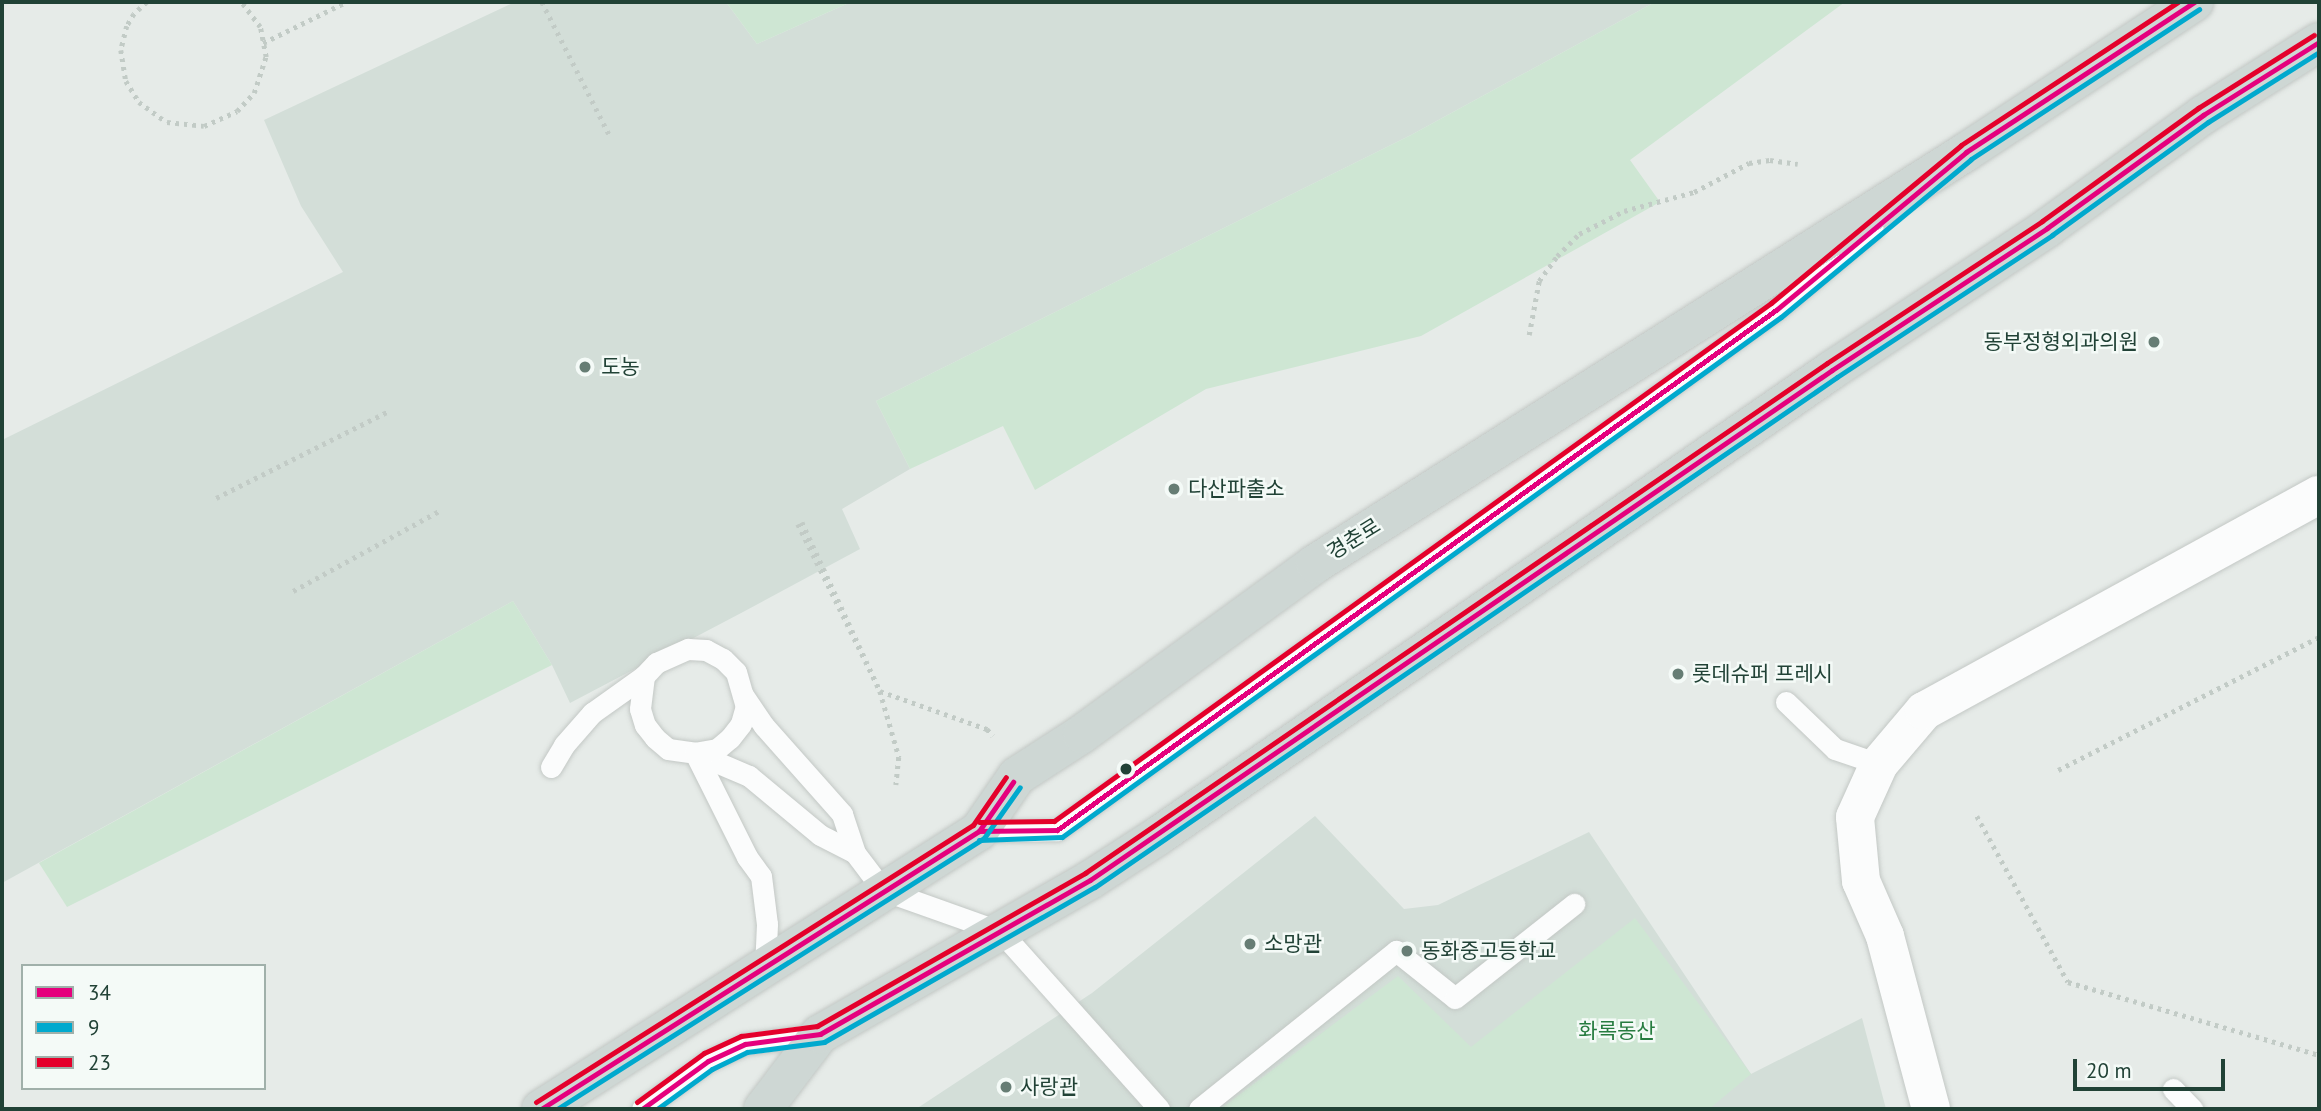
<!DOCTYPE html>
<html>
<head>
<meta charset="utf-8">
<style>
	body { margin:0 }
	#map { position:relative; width:2321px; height:1111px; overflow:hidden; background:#e6ebe8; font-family:"PT Sans","Noto Sans KR",sans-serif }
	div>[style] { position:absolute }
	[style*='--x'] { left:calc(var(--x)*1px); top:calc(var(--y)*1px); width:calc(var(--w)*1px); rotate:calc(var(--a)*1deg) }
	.built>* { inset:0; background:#d3ded8 }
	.green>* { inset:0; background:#cee6d3 }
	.path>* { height:4.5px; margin-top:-2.25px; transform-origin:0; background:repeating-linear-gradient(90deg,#c2cbc6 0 3.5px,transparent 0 8.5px) }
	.roads { filter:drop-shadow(0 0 2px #c3c8c5) drop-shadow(0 0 2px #c3c8c5) }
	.service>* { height:21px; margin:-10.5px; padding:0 10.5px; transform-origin:10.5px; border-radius:10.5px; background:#fbfcfc }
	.minor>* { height:38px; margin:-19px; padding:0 19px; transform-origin:19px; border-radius:19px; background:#fbfcfc }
	.primary>* { height:38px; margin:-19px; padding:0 19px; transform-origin:19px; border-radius:19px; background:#ced7d4 }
	.bus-1>* { height:5px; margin:-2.5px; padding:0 2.5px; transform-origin:2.5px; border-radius:2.5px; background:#e5007d }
	.bus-2>* { height:5px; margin:-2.5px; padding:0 2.5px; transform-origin:2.5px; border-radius:2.5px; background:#00a9ce }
	.bus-3>* { height:5px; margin:-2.5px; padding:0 2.5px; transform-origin:2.5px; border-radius:2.5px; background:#e4002b }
	.dots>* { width:19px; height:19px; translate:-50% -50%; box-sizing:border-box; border:4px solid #f4faf7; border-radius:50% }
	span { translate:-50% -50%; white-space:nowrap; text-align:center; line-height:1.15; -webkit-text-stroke:5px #f4faf7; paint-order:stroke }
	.poi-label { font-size:21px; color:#214236 }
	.right { translate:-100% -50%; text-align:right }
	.left { translate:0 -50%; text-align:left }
	.street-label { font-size:21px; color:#214236 }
	.park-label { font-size:21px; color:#277c40 }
	.frame { position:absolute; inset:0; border:4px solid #214236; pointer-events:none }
	.legend { position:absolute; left:21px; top:964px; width:245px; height:126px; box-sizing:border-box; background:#f4faf7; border:2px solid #a0b0aa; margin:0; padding:9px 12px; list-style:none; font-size:21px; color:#214236 }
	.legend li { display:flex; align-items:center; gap:14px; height:35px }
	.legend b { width:35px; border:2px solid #a0b0aa }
	.scale { position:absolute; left:2073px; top:1059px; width:152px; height:32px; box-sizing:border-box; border:4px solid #214236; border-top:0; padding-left:9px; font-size:21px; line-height:24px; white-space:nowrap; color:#214236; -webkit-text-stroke:5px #f4faf7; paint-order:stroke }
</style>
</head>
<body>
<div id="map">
	<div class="built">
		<i style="clip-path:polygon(515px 2px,726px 2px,757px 44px,851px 2px,1655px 2px,1411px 135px,876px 401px,910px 469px,842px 509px,860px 549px,743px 612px,570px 703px,552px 665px,513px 601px,2px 883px,2px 440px,343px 272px,301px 206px,264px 120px)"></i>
		<i style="clip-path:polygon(1315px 816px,1404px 909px,1438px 905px,1589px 832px,1751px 1074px,1862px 1018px,1886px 1109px,916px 1109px,1092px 993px)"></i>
	</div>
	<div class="green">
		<i style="clip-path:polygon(726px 2px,851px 2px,757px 44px)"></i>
		<i style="clip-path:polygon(1655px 2px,1845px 2px,1630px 160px,1660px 202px,1421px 336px,1206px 389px,1035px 490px,1003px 426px,910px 469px,876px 401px,1411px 135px)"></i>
		<i style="clip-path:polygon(513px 601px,552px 665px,67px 907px,39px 863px)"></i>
		<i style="clip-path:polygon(1635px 918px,1751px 1074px,1709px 1109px,1220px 1109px,1398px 976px,1471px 1047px)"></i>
	</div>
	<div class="path">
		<i style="--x:147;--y:2;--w:18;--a:137"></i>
		<i style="--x:134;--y:14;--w:14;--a:120"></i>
		<i style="--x:127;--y:26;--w:25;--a:104"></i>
		<i style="--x:121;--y:50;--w:31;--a:81"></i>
		<i style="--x:126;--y:81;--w:25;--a:58"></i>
		<i style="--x:139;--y:102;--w:34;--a:36"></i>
		<i style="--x:167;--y:122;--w:37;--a:6"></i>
		<i style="--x:204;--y:126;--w:36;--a:-24"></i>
		<i style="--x:237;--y:111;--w:25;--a:-47"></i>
		<i style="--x:254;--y:93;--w:38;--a:-72"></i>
		<i style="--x:266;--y:57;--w:31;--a:-101"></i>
		<i style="--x:260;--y:27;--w:31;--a:-127"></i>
		<i style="--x:542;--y:2;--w:148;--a:63.1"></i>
		<i style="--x:263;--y:43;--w:93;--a:-26.3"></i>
		<i style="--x:1529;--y:335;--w:55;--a:-79.5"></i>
		<i style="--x:1539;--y:281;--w:31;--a:-54"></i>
		<i style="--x:1557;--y:256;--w:31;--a:-45"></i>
		<i style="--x:1579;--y:234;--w:51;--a:-27.1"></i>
		<i style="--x:1624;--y:211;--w:73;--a:-15.2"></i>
		<i style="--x:1694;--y:192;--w:62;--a:-27.8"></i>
		<i style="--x:1749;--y:163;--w:21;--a:-8"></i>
		<i style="--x:1770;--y:160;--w:28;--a:8"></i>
		<i style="--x:216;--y:498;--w:194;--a:-26.7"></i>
		<i style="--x:802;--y:522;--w:186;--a:65.2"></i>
		<i style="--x:880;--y:691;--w:114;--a:19.6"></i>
		<i style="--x:987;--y:729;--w:9;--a:49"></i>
		<i style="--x:798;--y:524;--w:186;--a:63.8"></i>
		<i style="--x:880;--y:691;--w:69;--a:73.9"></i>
		<i style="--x:899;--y:757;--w:28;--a:96"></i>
		<i style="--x:293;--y:591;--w:166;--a:-28.7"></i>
		<i style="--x:2058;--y:770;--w:293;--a:-27"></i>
		<i style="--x:1977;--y:816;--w:189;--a:61.3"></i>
		<i style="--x:2068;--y:982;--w:261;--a:16.2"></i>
	</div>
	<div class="roads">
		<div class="service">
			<i style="--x:644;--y:676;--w:33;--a:97"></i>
			<i style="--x:640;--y:709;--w:17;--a:73"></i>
			<i style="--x:645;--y:725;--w:16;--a:52"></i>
			<i style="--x:655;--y:738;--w:17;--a:40"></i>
			<i style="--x:668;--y:749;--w:27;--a:8"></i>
			<i style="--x:695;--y:753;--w:59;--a:23.1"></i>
			<i style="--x:749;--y:776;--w:92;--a:39.7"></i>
			<i style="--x:820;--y:835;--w:39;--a:27"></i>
			<i style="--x:743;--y:695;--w:37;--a:56"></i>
			<i style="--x:764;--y:726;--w:118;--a:48.4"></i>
			<i style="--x:842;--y:814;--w:41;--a:71.6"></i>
			<i style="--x:855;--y:853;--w:46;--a:52.9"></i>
			<i style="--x:883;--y:890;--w:125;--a:19.6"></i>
			<i style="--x:1001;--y:932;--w:237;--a:48.2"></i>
			<i style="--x:1786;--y:702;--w:68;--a:43.8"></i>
			<i style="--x:1835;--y:749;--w:46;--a:18.8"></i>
			<i style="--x:695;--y:753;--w:116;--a:63.4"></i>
			<i style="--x:747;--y:857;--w:24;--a:54"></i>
			<i style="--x:761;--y:876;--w:48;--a:82.9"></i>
			<i style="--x:767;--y:924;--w:44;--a:92.6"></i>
			<i style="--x:551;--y:767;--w:26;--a:-59"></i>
			<i style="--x:564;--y:745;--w:43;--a:-48.8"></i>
			<i style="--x:592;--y:713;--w:64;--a:-35.4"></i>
			<i style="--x:644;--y:676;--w:18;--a:-47"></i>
			<i style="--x:656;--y:663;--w:35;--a:-24"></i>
			<i style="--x:688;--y:649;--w:18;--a:3"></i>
			<i style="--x:706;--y:650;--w:19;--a:28"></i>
			<i style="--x:723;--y:659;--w:18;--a:45"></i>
			<i style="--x:736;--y:672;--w:35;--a:74"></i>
			<i style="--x:746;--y:706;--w:19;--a:106"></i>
			<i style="--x:741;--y:724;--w:18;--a:128"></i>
			<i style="--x:730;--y:738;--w:17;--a:140"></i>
			<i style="--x:717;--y:749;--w:22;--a:170"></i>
			<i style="--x:979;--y:831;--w:78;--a:-0.7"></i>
			<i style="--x:1057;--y:830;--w:887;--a:-35.88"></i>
			<i style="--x:1776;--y:310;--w:126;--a:-39.9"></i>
			<i style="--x:2173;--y:1089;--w:28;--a:46"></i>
			<i style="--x:642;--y:1109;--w:82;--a:-36"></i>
			<i style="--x:708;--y:1061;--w:41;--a:-24.7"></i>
			<i style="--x:745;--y:1044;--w:75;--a:-7.7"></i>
			<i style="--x:1199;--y:1109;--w:253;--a:-38.7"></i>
			<i style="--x:1396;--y:951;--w:75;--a:38.5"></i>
			<i style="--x:1455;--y:998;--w:152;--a:-38.3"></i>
		</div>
		<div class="minor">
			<i style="--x:1931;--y:1109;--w:179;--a:-104.9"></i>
			<i style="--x:1885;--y:936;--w:60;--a:-113.6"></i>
			<i style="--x:1861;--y:881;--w:64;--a:-95.4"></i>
			<i style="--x:1855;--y:817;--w:58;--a:-65.6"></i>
			<i style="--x:1879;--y:764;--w:70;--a:-49.7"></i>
			<i style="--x:1924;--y:711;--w:450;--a:-28.7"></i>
		</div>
		<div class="primary">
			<i style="--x:541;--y:1109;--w:519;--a:-32.4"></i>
			<i style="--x:979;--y:831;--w:67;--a:-55.4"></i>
			<i style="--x:1017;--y:776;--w:77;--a:-32.9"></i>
			<i style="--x:1082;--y:734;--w:288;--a:-36.1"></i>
			<i style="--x:1315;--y:564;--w:770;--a:-32.33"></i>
			<i style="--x:1966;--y:152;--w:273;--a:-33.3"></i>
			<i style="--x:763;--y:1109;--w:94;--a:-52.8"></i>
			<i style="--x:820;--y:1034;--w:311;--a:-29.7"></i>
			<i style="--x:1090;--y:880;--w:81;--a:-32.9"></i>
			<i style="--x:1158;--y:836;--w:819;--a:-34.66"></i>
			<i style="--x:1832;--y:370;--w:258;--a:-33.4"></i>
			<i style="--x:2047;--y:228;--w:193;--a:-35.9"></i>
			<i style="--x:2203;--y:115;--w:137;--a:-32.2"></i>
		</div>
	</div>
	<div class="bus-1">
		<i style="--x:979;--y:831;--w:78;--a:-0.7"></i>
		<i style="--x:1057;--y:830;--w:887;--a:-35.88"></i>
		<i style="--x:1776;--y:310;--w:247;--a:-39.7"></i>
		<i style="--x:1966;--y:152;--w:273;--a:-33.3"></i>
		<i style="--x:541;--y:1109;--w:519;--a:-32.4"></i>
		<i style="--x:979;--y:831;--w:60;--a:-55.2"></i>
		<i style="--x:642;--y:1109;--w:82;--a:-36"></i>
		<i style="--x:708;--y:1061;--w:41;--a:-24.7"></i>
		<i style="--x:745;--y:1044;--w:76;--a:-7.6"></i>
		<i style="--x:820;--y:1034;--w:311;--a:-29.7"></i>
		<i style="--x:1090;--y:880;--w:900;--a:-34.5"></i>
		<i style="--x:1832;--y:370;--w:258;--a:-33.4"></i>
		<i style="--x:2047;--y:228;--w:193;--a:-35.9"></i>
		<i style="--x:2203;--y:115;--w:137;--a:-32.2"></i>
	</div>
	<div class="bus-2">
		<i style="--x:979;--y:840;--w:83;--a:-2.1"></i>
		<i style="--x:1062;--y:837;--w:887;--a:-35.88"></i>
		<i style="--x:1781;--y:317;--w:247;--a:-39.7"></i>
		<i style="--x:1971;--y:159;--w:273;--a:-33.3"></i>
		<i style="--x:557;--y:1109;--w:506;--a:-32.4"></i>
		<i style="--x:984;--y:838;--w:62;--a:-54.8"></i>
		<i style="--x:657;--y:1109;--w:68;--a:-36"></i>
		<i style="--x:712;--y:1069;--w:39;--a:-26"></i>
		<i style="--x:747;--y:1052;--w:78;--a:-7.4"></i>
		<i style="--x:824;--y:1042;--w:312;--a:-29.8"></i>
		<i style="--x:1095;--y:887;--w:900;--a:-34.5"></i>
		<i style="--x:1837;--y:377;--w:258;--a:-33.4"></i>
		<i style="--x:2052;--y:235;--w:193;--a:-35.9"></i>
		<i style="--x:2208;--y:122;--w:131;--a:-32.2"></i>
	</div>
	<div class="bus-3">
		<i style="--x:979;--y:822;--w:75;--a:-0.8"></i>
		<i style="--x:1054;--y:821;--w:885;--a:-35.85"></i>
		<i style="--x:1771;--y:303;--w:247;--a:-39.7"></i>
		<i style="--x:1961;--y:145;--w:260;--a:-33.4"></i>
		<i style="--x:536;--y:1102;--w:517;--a:-32.37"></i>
		<i style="--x:973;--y:825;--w:58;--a:-55.5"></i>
		<i style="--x:637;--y:1102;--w:83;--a:-36.2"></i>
		<i style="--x:704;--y:1053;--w:41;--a:-24.7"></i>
		<i style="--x:741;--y:1036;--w:77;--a:-7.5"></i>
		<i style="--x:817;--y:1026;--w:309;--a:-29.7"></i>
		<i style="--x:1085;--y:873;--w:900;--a:-34.5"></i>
		<i style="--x:1827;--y:363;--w:258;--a:-33.4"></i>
		<i style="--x:2042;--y:221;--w:193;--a:-35.9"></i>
		<i style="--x:2198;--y:108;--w:137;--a:-32.2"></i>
	</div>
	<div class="dots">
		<i style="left:2154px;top:342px;background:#667d74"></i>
		<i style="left:585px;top:367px;background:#667d74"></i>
		<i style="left:1174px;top:489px;background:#667d74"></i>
		<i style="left:1678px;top:674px;background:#667d74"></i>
		<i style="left:1126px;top:769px;background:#214236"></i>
		<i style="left:1250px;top:944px;background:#667d74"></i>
		<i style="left:1407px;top:951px;background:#667d74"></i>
		<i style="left:1006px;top:1087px;background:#667d74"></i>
	</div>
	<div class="poi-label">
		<span class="right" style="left:2138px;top:342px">동부정형외과의원</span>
		<span class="left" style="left:601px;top:367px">도농</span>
		<span class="left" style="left:1188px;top:489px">다산파출소</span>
		<span class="left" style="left:1692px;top:674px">롯데슈퍼 프레시</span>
		<span class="left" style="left:1264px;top:944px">소망관</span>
		<span class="left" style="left:1421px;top:951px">동화중고등학교</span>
		<span class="left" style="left:1020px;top:1087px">사랑관</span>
	</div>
	<div class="street-label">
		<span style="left:1354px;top:539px;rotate:-32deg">경춘로</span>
	</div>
	<div class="park-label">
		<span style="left:1617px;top:1031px">화록동산</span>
	</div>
	<div class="frame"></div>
	<ul class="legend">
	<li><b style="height:9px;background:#e5007d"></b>34</li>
	<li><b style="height:9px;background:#00a9ce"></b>9</li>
	<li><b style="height:9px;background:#e4002b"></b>23</li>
	</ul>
	<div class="scale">20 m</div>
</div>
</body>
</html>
